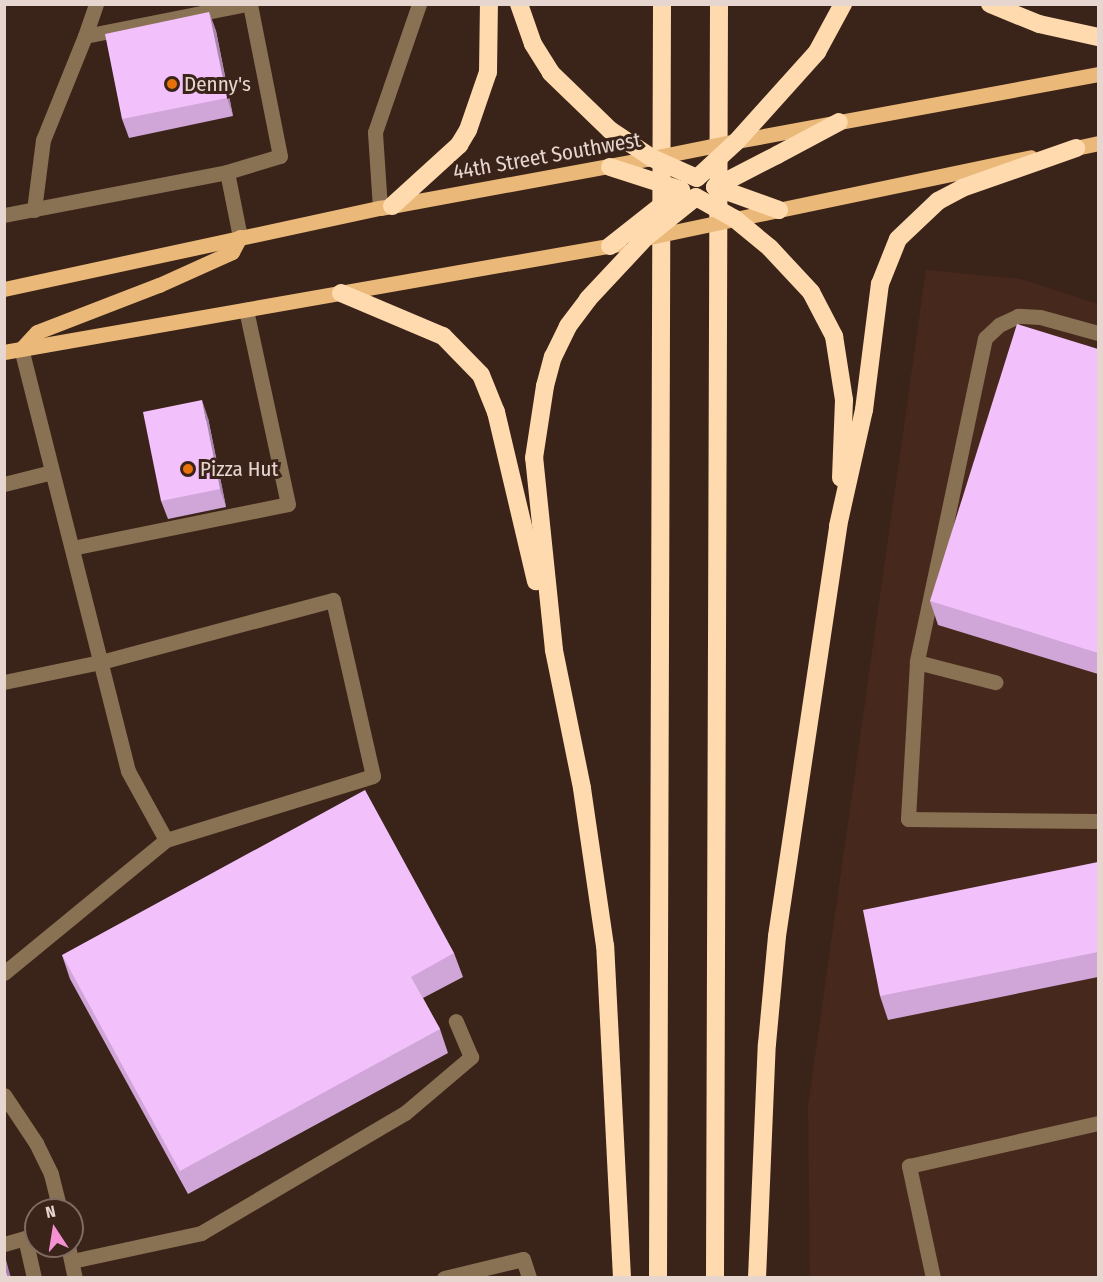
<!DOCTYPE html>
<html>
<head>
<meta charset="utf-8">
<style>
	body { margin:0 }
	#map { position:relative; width:1103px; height:1282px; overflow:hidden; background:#3a2319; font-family:"Fira Sans Condensed",sans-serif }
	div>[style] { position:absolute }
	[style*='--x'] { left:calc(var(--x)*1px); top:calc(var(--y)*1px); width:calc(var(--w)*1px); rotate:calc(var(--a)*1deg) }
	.built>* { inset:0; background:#47281c }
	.minor>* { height:15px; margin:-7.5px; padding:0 7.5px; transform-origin:7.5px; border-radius:7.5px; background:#897153 }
	.major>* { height:15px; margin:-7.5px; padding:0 7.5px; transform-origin:7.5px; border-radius:7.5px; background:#eab878 }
	.highway>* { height:18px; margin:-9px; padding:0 9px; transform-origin:9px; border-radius:9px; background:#fedaae }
	.major-bridge>* { height:15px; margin:-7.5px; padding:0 7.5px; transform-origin:7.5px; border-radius:7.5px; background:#eab878 }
	.highway-bridge>* { height:18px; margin:-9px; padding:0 9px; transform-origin:9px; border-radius:9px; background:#fedaae }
	.wall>* { inset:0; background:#d0a5d7 }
	.shaded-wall>* { inset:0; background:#a986af }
	.building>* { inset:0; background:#f2c0fa }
	.dots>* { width:16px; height:16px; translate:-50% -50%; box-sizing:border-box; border:3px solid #3a2319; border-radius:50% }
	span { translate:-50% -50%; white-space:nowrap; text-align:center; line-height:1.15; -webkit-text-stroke:6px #3a2319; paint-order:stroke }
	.poi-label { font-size:21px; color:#e7d6d0 }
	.left { translate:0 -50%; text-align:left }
	.street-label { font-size:21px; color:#e7d6d0 }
	.frame { position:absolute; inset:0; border:6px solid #e7d6d0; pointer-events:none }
	.north { position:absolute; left:24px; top:1198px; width:60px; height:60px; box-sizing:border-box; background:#3a2319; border:2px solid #7f6b62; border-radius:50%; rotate:348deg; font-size:16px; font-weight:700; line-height:24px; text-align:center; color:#e7d6d0 }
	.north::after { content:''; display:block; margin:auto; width:21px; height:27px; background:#f491d3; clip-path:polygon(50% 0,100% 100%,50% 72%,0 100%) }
</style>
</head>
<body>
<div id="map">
	<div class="built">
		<i style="clip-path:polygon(926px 270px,1021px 279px,1098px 304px,1098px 1277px,810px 1278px,808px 1106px)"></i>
	</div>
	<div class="minor">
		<i style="--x:85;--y:36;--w:34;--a:-71"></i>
		<i style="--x:227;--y:172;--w:66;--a:78.7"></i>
		<i style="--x:380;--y:208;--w:76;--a:-93.8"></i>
		<i style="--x:375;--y:132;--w:135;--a:-71"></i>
		<i style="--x:34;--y:210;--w:71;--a:-82.7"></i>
		<i style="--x:43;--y:140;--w:112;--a:-68"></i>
		<i style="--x:85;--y:36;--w:164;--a:-11.2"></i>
		<i style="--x:4;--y:215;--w:227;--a:-10.9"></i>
		<i style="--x:227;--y:172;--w:55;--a:-16.8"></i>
		<i style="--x:280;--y:156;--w:155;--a:-101.2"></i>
		<i style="--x:1098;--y:333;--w:60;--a:-164.6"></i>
		<i style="--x:1040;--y:317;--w:22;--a:-177"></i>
		<i style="--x:1018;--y:316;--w:21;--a:155"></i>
		<i style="--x:999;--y:325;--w:19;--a:137"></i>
		<i style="--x:985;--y:338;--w:331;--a:101.9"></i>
		<i style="--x:917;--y:662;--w:157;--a:93.3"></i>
		<i style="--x:908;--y:819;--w:190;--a:0.6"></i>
		<i style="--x:4;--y:484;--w:49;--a:-14"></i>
		<i style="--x:72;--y:548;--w:220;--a:-11.5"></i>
		<i style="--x:288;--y:504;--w:199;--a:-102.2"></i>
		<i style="--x:917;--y:662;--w:81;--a:14.4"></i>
		<i style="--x:4;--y:682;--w:99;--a:-11.7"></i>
		<i style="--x:101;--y:662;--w:240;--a:-15"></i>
		<i style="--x:333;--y:600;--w:180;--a:77.2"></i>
		<i style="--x:373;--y:776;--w:217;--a:162.8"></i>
		<i style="--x:4;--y:973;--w:210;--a:-39.4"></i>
		<i style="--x:166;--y:840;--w:79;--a:-118.8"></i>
		<i style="--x:128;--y:771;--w:435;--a:-104.2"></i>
		<i style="--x:4;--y:1095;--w:58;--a:56.3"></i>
		<i style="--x:36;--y:1143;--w:34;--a:64"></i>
		<i style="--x:51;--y:1174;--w:37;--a:76"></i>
		<i style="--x:4;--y:1244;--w:22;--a:-16"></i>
		<i style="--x:25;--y:1238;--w:41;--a:77.3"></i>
		<i style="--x:68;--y:1246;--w:33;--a:78"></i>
		<i style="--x:72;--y:1261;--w:132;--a:-12.2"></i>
		<i style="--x:201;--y:1233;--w:237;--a:-30.5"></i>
		<i style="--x:405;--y:1113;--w:87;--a:-40.3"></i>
		<i style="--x:471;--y:1057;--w:39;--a:-113"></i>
		<i style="--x:444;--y:1278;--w:81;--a:-13.5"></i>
		<i style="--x:523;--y:1259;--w:20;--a:72"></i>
		<i style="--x:933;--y:1278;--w:115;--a:-102.1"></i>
		<i style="--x:909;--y:1166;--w:194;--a:-12.8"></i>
	</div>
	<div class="major">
		<i style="--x:737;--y:141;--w:367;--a:-10.5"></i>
		<i style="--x:1066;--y:150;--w:33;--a:-12"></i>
		<i style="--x:735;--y:219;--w:302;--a:-11.8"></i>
		<i style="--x:4;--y:289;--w:385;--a:-12.2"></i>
		<i style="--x:380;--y:208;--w:277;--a:-10.4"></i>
		<i style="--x:21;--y:349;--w:23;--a:-47"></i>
		<i style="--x:37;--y:332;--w:131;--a:-21.1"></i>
		<i style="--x:159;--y:285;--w:80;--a:-24.3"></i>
		<i style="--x:232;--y:252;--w:17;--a:-62"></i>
		<i style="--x:4;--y:352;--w:624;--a:-9.96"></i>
	</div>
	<div class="highway">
		<i style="--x:519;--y:4;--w:42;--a:70.7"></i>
		<i style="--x:533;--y:44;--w:34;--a:58"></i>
		<i style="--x:551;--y:73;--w:82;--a:44"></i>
		<i style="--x:610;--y:130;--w:50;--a:33.7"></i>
		<i style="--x:990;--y:4;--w:53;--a:22.2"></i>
		<i style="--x:1039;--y:24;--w:60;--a:12.4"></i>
		<i style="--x:737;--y:141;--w:120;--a:-48"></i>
		<i style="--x:817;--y:52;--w:55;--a:-61.6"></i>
		<i style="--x:777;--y:155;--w:70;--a:-28"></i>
		<i style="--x:392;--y:206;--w:91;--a:-42.3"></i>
		<i style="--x:459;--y:145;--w:17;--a:-59"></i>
		<i style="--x:468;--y:130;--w:61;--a:-71"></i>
		<i style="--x:488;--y:72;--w:68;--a:-89.2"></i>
		<i style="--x:735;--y:219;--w:45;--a:39.6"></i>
		<i style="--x:770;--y:248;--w:60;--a:47"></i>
		<i style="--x:811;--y:292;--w:50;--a:62.4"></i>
		<i style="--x:834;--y:336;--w:65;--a:81.1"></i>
		<i style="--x:844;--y:400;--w:78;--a:92.2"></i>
		<i style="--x:341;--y:293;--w:111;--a:22.9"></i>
		<i style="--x:443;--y:336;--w:54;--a:45.7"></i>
		<i style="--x:481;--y:375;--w:40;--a:68"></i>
		<i style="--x:496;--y:412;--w:174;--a:76.7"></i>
		<i style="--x:622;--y:1278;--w:332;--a:-92.9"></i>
		<i style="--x:605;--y:946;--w:160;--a:-98.3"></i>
		<i style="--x:582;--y:788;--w:141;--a:-101.5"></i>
		<i style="--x:554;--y:650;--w:193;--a:-95.9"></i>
		<i style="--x:534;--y:458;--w:73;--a:-81.3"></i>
		<i style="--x:545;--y:386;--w:30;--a:-75"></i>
		<i style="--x:553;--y:357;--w:34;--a:-64"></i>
		<i style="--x:568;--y:326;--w:34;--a:-53"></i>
		<i style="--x:588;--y:299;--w:83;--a:-46.9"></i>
		<i style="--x:658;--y:1278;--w:1274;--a:-89.82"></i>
		<i style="--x:715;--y:1278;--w:1274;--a:-89.82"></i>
		<i style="--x:757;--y:1278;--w:234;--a:-87.6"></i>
		<i style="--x:767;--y:1044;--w:108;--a:-84.7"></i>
		<i style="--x:777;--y:936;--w:415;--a:-81.5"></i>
		<i style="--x:838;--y:526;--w:119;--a:-77.4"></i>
		<i style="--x:864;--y:410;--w:127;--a:-82.8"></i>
		<i style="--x:880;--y:284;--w:48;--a:-68.2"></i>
		<i style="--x:898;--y:239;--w:55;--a:-43.5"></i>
		<i style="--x:938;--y:201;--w:27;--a:-28"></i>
		<i style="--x:962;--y:188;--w:121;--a:-19.3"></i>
	</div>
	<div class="major-bridge">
		<i style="--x:652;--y:158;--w:87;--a:-11.3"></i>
		<i style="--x:645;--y:238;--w:92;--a:-11.9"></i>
	</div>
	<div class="highway-bridge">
		<i style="--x:652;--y:158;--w:49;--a:24"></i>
		<i style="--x:697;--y:178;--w:54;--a:-42.8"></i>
		<i style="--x:610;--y:167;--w:75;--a:17.9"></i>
		<i style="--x:715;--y:187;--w:70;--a:-27.3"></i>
		<i style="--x:715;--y:187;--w:68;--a:19.8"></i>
		<i style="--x:645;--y:238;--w:65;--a:-38.8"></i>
		<i style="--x:696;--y:197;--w:45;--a:29.4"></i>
		<i style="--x:610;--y:246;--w:90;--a:-38.3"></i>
	</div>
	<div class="wall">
		<i style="clip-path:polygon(209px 12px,216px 31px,233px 116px,129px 138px,122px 119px)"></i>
		<i style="clip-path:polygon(1098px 349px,1098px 674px,938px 625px,930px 601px)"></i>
		<i style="clip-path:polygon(208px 418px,226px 507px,168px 519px,161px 501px)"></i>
		<i style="clip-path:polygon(1098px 862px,1098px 977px,888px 1020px,880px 996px)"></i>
		<i style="clip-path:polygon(454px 953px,463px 977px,423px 998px,440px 1029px,448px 1053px,188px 1194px,70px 979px,62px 955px)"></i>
	</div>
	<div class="shaded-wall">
		<i style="clip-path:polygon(209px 12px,216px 31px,233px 116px,227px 98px)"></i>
		<i style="clip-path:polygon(202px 400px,208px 418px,226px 507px,220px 489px)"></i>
		<i style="clip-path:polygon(4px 1254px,6px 1260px,11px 1278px,8px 1278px,4px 1264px)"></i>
	</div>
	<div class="building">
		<i style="clip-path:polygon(209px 12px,227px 98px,122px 119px,105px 34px)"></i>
		<i style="clip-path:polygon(1017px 324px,1098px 349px,1098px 653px,930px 601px)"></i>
		<i style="clip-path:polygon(202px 400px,220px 489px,161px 501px,143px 412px)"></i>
		<i style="clip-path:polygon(365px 790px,454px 953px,411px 977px,440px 1029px,180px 1171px,62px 955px)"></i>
		<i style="clip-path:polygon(1098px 862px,1098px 952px,880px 996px,863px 910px)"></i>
		<i style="clip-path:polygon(4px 1264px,8px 1278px,4px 1278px)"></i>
	</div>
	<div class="dots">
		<i style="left:172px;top:84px;background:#e8710a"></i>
		<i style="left:188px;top:469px;background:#e8710a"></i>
	</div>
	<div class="poi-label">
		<span class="left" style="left:184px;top:84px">Denny's</span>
		<span class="left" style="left:200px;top:469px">Pizza Hut</span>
	</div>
	<div class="street-label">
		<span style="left:547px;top:156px;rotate:-10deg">44th Street Southwest</span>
	</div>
	<div class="frame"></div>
	<div class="north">N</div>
</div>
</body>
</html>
